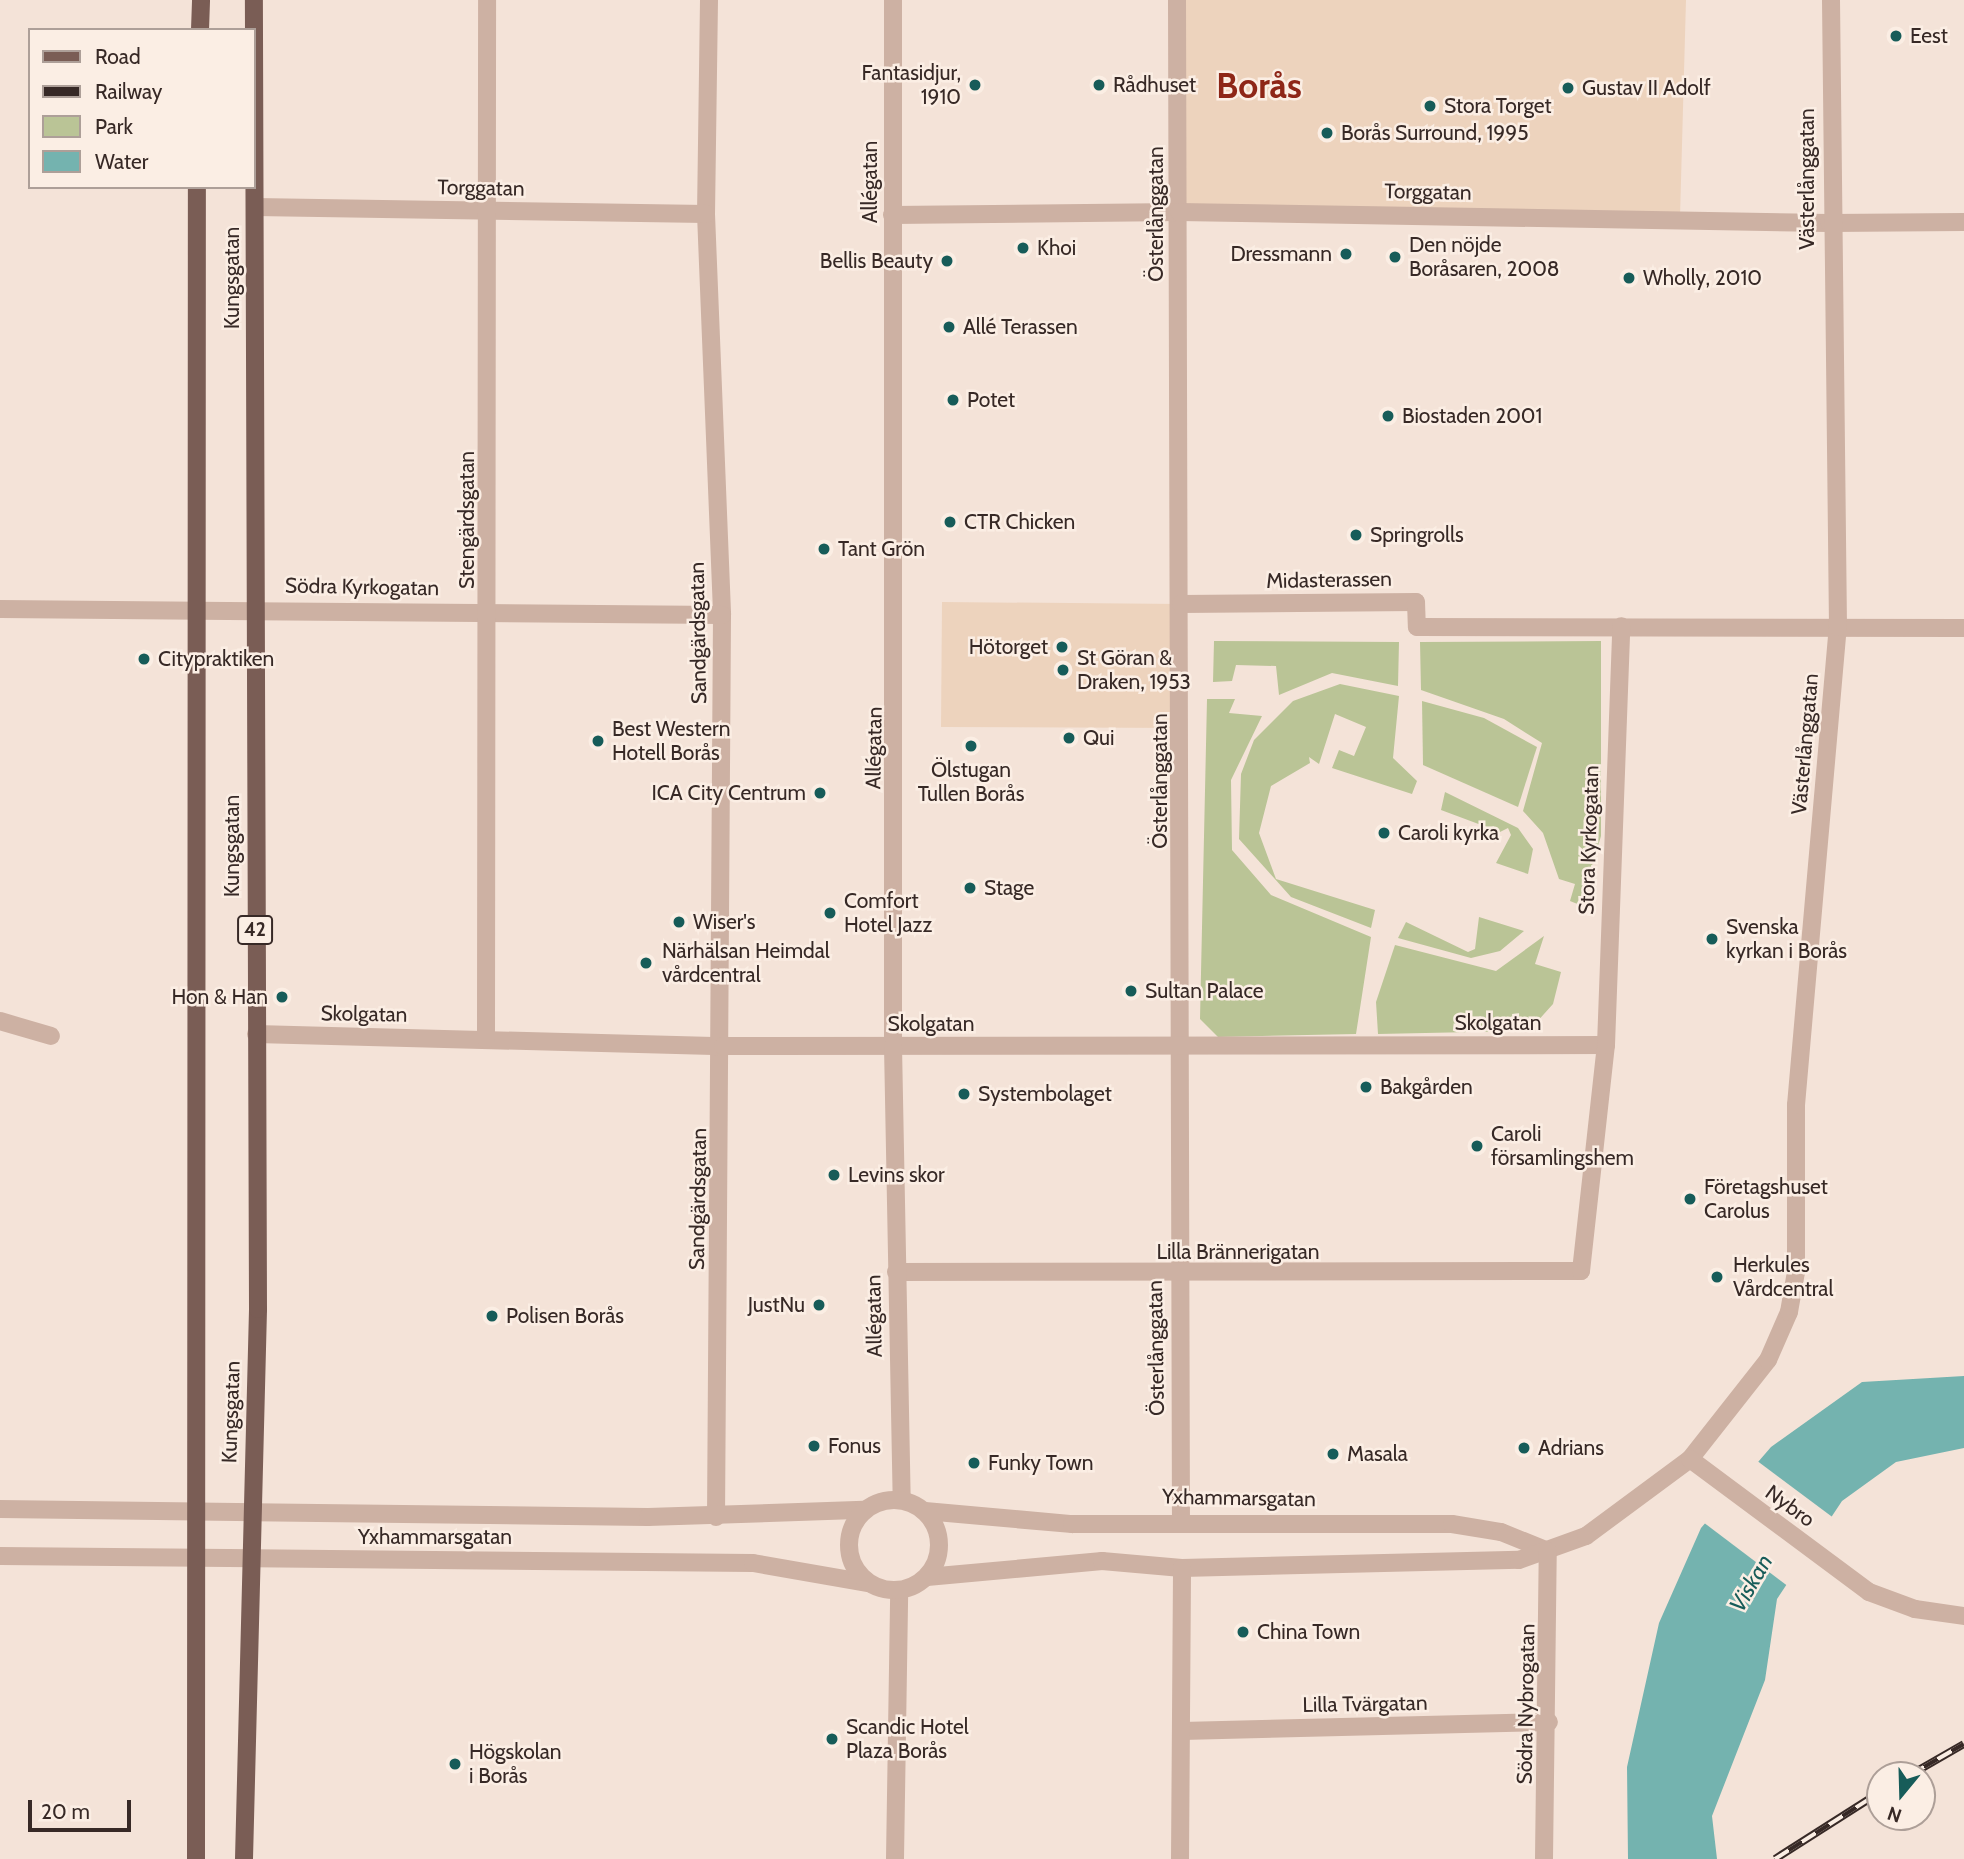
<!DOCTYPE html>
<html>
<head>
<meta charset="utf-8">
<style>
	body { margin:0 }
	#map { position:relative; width:1964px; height:1859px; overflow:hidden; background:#f4e3d8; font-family:Cabin,sans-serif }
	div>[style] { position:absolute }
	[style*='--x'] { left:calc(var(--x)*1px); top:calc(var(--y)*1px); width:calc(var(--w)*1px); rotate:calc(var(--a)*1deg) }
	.green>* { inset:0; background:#bac496 }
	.plaza>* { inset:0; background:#edd3bd }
	.water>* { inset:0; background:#74b3af }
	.pier>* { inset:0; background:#f4e3d8 }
	.pedestrian>* { height:18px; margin:-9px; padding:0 9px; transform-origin:9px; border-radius:9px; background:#cdb1a3 }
	.minor>* { height:18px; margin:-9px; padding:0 9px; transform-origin:9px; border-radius:9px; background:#cdb1a3 }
	.tertiary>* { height:18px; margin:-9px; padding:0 9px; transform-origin:9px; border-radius:9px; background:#cdb1a3 }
	.tertiary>.ring { margin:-9px; padding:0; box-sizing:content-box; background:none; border:18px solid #cdb1a3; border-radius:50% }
	.primary>* { height:18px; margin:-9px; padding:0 9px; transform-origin:9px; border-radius:9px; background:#7a5d55 }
	.rail>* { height:8px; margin-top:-4px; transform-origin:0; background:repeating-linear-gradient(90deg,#fbeee4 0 16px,#372926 0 32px); box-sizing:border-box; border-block:2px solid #372926 }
	.dots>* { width:19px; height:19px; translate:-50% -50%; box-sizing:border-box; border:4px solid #fbeee4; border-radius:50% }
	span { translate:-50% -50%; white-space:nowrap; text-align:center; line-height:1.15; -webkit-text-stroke:5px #fbeee4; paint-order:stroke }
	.shield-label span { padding:2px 5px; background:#fbeee4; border:2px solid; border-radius:5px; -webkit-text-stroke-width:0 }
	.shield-label { font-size:19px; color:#372926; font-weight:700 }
	.poi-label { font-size:21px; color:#372926 }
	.left { translate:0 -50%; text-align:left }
	.right { translate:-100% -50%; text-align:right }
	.street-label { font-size:21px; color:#372926 }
	.water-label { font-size:23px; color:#175c59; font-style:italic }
	.town-label { font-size:35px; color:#8e2617; font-weight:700 }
	.legend { position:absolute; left:28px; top:28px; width:228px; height:161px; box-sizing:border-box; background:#fbeee4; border:2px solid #ad9f98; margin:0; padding:9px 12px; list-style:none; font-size:21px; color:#372926 }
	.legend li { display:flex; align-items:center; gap:14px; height:35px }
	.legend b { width:35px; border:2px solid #ad9f98 }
	.north { position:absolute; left:1866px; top:1761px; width:70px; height:70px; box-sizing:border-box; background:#fbeee4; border:2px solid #ad9f98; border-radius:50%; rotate:199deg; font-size:19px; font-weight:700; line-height:28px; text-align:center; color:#372926 }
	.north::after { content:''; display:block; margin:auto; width:24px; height:32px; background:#175c59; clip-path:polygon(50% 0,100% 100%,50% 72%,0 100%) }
	.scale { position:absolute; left:28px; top:1800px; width:103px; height:32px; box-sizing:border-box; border:4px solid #372926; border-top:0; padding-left:9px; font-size:21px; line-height:24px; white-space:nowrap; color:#372926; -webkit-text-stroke:5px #fbeee4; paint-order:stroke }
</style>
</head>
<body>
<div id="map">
	<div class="green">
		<i style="clip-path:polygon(1214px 641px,1399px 642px,1398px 686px,1332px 673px,1279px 695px,1276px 666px,1236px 665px,1232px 681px,1213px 682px)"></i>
		<i style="clip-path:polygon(1601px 641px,1601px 836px,1580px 905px,1570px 901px,1575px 884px,1559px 879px,1543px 833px,1523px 811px,1542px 743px,1504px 719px,1421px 690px,1420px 642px)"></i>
		<i style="clip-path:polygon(1340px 684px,1399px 696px,1393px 758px,1417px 781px,1412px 794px,1332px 768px,1339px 750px,1354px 756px,1366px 727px,1335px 714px,1319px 764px,1309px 757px,1310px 763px,1271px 786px,1259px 833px,1276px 879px,1375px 910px,1371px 928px,1291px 897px,1239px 839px,1241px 774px,1254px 740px,1293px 701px)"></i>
		<i style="clip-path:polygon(1207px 699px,1235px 699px,1229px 713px,1262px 716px,1231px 780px,1232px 850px,1271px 895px,1371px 937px,1356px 1034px,1218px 1037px,1200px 1019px)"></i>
		<i style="clip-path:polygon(1422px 701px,1484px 718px,1537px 747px,1518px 807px,1423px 765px)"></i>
		<i style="clip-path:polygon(1445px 792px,1518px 828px,1533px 849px,1528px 874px,1496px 863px,1511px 835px,1508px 828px,1500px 832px,1441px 810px)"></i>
		<i style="clip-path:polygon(1479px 917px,1524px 931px,1500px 951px,1471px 958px,1398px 938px,1406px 922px,1468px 952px,1475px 949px)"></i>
		<i style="clip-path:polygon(1544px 936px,1535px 964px,1561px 972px,1553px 1004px,1535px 1024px,1520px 1031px,1378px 1034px,1376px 1002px,1395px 945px,1496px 971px)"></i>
	</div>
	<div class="plaza">
		<i style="clip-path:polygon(1177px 0,1686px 0,1680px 217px,1179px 212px)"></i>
		<i style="clip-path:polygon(942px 602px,1181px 604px,1182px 728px,941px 727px)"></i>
	</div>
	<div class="water">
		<i style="clip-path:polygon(1964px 1376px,1964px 1448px,1896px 1462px,1842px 1501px,1777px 1599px,1765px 1680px,1712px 1816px,1717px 1859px,1628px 1859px,1627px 1767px,1659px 1623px,1701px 1528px,1771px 1447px,1862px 1382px)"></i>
	</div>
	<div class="pier">
		<i style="clip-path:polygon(1756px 1460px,1835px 1519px,1789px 1587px,1703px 1522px)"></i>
	</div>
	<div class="pedestrian">
		<i style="--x:1177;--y:0;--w:1520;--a:89.85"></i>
		<i style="--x:892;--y:215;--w:287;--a:-0.6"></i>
		<i style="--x:1179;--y:212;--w:650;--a:0.97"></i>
	</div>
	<div class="minor">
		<i style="--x:709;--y:0;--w:214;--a:90.8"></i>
		<i style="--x:706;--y:214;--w:401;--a:87.7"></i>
		<i style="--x:722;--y:615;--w:902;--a:90.38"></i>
		<i style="--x:255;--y:207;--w:451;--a:0.9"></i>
		<i style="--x:1829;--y:223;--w:135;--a:-0.4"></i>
		<i style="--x:1181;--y:604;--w:235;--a:-0.5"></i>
		<i style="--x:1416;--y:602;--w:25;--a:88"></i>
		<i style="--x:1417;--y:627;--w:547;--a:0.1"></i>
		<i style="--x:0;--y:609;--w:722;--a:0.48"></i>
		<i style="--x:0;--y:1021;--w:53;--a:16.4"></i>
		<i style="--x:256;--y:1034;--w:467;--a:1.5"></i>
		<i style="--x:723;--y:1046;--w:883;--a:-0.06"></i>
		<i style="--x:486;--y:1039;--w:1039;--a:-89.94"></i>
		<i style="--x:896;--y:1272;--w:685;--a:-0.08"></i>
		<i style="--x:1581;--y:1271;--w:227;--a:-83.7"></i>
		<i style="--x:1606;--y:1045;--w:419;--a:-87.9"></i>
		<i style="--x:0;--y:1509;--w:648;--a:0.71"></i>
		<i style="--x:648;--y:1517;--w:216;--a:-1.9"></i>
		<i style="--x:925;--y:1511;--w:148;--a:5.1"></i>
		<i style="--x:1072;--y:1524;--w:380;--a:0"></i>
		<i style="--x:1452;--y:1524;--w:50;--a:9.3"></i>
		<i style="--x:1501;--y:1532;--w:51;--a:22"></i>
		<i style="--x:0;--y:1556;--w:753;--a:0.53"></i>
		<i style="--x:753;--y:1563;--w:117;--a:9.9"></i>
		<i style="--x:927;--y:1577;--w:176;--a:-5.2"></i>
		<i style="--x:1102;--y:1561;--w:80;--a:5"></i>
		<i style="--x:1182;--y:1568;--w:337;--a:-1.4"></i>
		<i style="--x:1519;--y:1560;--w:71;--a:-19.7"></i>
		<i style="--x:1586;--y:1536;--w:129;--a:-36.5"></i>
		<i style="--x:1690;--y:1459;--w:126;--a:-51.8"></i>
		<i style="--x:1768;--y:1360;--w:52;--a:-66.4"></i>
		<i style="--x:1789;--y:1312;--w:41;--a:-80.1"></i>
		<i style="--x:1796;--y:1272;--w:167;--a:-90"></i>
		<i style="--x:1796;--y:1105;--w:480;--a:-85"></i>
		<i style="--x:1838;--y:627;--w:627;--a:-90.64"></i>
		<i style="--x:1182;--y:1731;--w:367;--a:-1.4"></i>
		<i style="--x:895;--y:1859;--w:269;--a:-89.1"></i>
		<i style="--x:1180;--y:1859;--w:291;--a:-89.6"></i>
		<i style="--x:1544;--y:1859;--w:308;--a:-89.3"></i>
	</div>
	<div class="tertiary">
		<i style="--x:893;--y:0;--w:1046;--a:90"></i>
		<i style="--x:893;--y:1046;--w:451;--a:88.9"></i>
		<i style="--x:1690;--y:1459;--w:223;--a:36.6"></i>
		<i style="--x:1869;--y:1592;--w:49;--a:20.3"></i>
		<i style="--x:1915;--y:1609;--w:49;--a:8.1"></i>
		<i class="ring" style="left:849px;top:1500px;width:72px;height:72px"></i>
	</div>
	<div class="primary">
		<i style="--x:200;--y:30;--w:30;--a:-88"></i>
		<i style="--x:196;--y:1859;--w:1672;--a:-89.97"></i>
		<i style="--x:244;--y:1859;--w:550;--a:-88.54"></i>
		<i style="--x:258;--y:1309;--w:1309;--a:-90.18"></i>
	</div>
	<div class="rail">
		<i style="--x:1910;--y:1775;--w:62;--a:-29.9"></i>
		<i style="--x:1775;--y:1859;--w:125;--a:-32.5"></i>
	</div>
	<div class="dots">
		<i style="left:1896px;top:36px;background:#175c59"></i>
		<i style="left:975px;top:85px;background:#175c59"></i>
		<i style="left:1099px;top:85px;background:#175c59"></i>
		<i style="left:1568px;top:88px;background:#175c59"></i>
		<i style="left:1430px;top:106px;background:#175c59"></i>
		<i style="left:1327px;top:133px;background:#175c59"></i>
		<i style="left:1023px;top:248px;background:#175c59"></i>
		<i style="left:1346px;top:254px;background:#175c59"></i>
		<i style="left:1395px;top:257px;background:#175c59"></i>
		<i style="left:947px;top:261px;background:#175c59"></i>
		<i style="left:1629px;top:278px;background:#175c59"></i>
		<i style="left:949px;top:327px;background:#175c59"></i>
		<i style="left:953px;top:400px;background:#175c59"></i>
		<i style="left:1388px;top:416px;background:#175c59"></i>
		<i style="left:950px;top:522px;background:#175c59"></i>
		<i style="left:1356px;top:535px;background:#175c59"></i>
		<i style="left:824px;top:549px;background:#175c59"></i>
		<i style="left:1062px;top:647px;background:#175c59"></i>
		<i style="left:144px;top:659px;background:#175c59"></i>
		<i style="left:1063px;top:670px;background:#175c59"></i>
		<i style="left:1069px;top:738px;background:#175c59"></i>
		<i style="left:598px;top:741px;background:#175c59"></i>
		<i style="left:971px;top:746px;background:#175c59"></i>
		<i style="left:820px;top:793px;background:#175c59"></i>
		<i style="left:1384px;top:833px;background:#175c59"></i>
		<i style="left:970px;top:888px;background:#175c59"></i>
		<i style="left:830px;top:913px;background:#175c59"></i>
		<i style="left:679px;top:922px;background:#175c59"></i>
		<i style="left:1712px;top:939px;background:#175c59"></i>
		<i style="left:646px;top:963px;background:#175c59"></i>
		<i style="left:1131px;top:991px;background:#175c59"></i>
		<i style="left:282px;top:997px;background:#175c59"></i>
		<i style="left:1366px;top:1087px;background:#175c59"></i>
		<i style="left:964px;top:1094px;background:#175c59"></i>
		<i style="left:1477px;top:1146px;background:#175c59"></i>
		<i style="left:834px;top:1175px;background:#175c59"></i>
		<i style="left:1690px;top:1199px;background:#175c59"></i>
		<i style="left:1717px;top:1277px;background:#175c59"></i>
		<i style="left:819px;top:1305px;background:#175c59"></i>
		<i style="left:492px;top:1316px;background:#175c59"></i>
		<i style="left:814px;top:1446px;background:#175c59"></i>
		<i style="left:1524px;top:1448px;background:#175c59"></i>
		<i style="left:1333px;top:1454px;background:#175c59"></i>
		<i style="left:974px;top:1463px;background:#175c59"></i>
		<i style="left:1243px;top:1632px;background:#175c59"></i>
		<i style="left:832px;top:1739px;background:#175c59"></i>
		<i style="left:455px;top:1764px;background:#175c59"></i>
	</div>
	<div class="shield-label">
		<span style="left:255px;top:930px">42</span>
	</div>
	<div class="poi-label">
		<span class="left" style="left:1910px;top:36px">Eest</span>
		<span class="right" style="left:961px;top:85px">Fantasidjur,<br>1910</span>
		<span class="left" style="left:1113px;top:85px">Rådhuset</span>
		<span class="left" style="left:1582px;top:88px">Gustav II Adolf</span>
		<span class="left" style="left:1444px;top:106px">Stora Torget</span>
		<span class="left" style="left:1341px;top:133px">Borås Surround, 1995</span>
		<span class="left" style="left:1409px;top:257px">Den nöjde<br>Boråsaren, 2008</span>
		<span class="left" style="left:1037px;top:248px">Khoi</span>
		<span class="right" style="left:1332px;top:254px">Dressmann</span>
		<span class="right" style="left:933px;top:261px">Bellis Beauty</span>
		<span class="left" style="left:1643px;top:278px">Wholly, 2010</span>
		<span class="left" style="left:963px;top:327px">Allé Terassen</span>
		<span class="left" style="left:967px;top:400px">Potet</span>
		<span class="left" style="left:1402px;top:416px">Biostaden 2001</span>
		<span class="left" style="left:964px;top:522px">CTR Chicken</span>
		<span class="left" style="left:1370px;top:535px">Springrolls</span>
		<span class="left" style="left:838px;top:549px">Tant Grön</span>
		<span class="right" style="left:1048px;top:647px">Hötorget</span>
		<span class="left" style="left:1077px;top:670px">St Göran &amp;<br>Draken, 1953</span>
		<span class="left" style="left:158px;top:659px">Citypraktiken</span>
		<span class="left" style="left:612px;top:741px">Best Western<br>Hotell Borås</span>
		<span class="left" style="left:1083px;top:738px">Qui</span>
		<span style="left:971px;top:782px">Ölstugan<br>Tullen Borås</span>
		<span class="right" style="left:806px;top:793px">ICA City Centrum</span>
		<span class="left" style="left:1398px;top:833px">Caroli kyrka</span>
		<span class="left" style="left:984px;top:888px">Stage</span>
		<span class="left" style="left:844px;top:913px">Comfort<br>Hotel Jazz</span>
		<span class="left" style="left:693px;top:922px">Wiser's</span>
		<span class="left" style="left:1726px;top:939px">Svenska<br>kyrkan i Borås</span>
		<span class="left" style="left:662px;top:963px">Närhälsan Heimdal<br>vårdcentral</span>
		<span class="left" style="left:1145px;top:991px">Sultan Palace</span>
		<span class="right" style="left:268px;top:997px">Hon &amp; Han</span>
		<span class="left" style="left:1380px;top:1087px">Bakgården</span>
		<span class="left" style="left:978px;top:1094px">Systembolaget</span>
		<span class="left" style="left:1491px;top:1146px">Caroli<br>församlingshem</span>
		<span class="left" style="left:848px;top:1175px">Levins skor</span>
		<span class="left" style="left:1704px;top:1199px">Företagshuset<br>Carolus</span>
		<span class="left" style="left:1733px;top:1277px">Herkules<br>Vårdcentral</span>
		<span class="right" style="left:805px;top:1305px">JustNu</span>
		<span class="left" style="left:506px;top:1316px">Polisen Borås</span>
		<span class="left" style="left:828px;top:1446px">Fonus</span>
		<span class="left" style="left:1538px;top:1448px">Adrians</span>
		<span class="left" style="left:1347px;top:1454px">Masala</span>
		<span class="left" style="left:988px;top:1463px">Funky Town</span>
		<span class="left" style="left:1257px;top:1632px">China Town</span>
		<span class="left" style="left:846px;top:1739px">Scandic Hotel<br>Plaza Borås</span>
		<span class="left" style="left:469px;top:1764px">Högskolan<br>i Borås</span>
	</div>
	<div class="street-label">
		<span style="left:1807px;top:179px;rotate:-90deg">Västerlånggatan</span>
		<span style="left:870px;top:182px;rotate:-90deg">Allégatan</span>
		<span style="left:481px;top:188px;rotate:1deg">Torggatan</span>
		<span style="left:1428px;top:192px;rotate:1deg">Torggatan</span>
		<span style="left:1156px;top:214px;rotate:-90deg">Österlånggatan</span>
		<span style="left:232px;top:278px;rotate:-90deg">Kungsgatan</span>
		<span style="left:467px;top:520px;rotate:-90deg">Stengärdsgatan</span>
		<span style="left:1329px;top:580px;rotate:-1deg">Midasterassen</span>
		<span style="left:362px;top:587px;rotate:1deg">Södra Kyrkogatan</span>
		<span style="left:698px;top:633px;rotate:-91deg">Sandgärdsgatan</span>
		<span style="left:1805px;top:744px;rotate:-85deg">Västerlånggatan</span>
		<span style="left:874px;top:748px;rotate:-89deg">Allégatan</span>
		<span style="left:1160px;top:781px;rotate:-90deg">Österlånggatan</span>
		<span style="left:1589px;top:840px;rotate:-88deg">Stora Kyrkogatan</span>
		<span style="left:232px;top:846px;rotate:-90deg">Kungsgatan</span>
		<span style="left:364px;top:1014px;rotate:1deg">Skolgatan</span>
		<span style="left:1498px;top:1023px">Skolgatan</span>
		<span style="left:931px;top:1024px">Skolgatan</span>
		<span style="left:698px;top:1199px;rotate:-89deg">Sandgärdsgatan</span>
		<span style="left:1238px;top:1252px">Lilla Brännerigatan</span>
		<span style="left:874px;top:1316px;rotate:-91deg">Allégatan</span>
		<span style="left:1156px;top:1348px;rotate:-91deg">Österlånggatan</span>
		<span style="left:231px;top:1412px;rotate:-88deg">Kungsgatan</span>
		<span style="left:1239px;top:1498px;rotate:1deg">Yxhammarsgatan</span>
		<span style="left:1790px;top:1506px;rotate:36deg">Nybro</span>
		<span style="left:435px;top:1537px">Yxhammarsgatan</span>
		<span style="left:1365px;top:1704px;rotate:-1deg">Lilla Tvärgatan</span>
		<span style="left:1526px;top:1704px;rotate:-89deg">Södra Nybrogatan</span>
	</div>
	<div class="water-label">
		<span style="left:1751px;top:1583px;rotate:-60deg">Viskan</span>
	</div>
	<div class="town-label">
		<span style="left:1259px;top:86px">Borås</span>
	</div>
	<ul class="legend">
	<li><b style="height:9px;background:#7a5d55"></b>Road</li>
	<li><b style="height:9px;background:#372926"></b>Railway</li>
	<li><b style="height:19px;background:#bac496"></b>Park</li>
	<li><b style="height:19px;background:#74b3af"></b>Water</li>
	</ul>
	<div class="north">N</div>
	<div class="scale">20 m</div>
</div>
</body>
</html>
